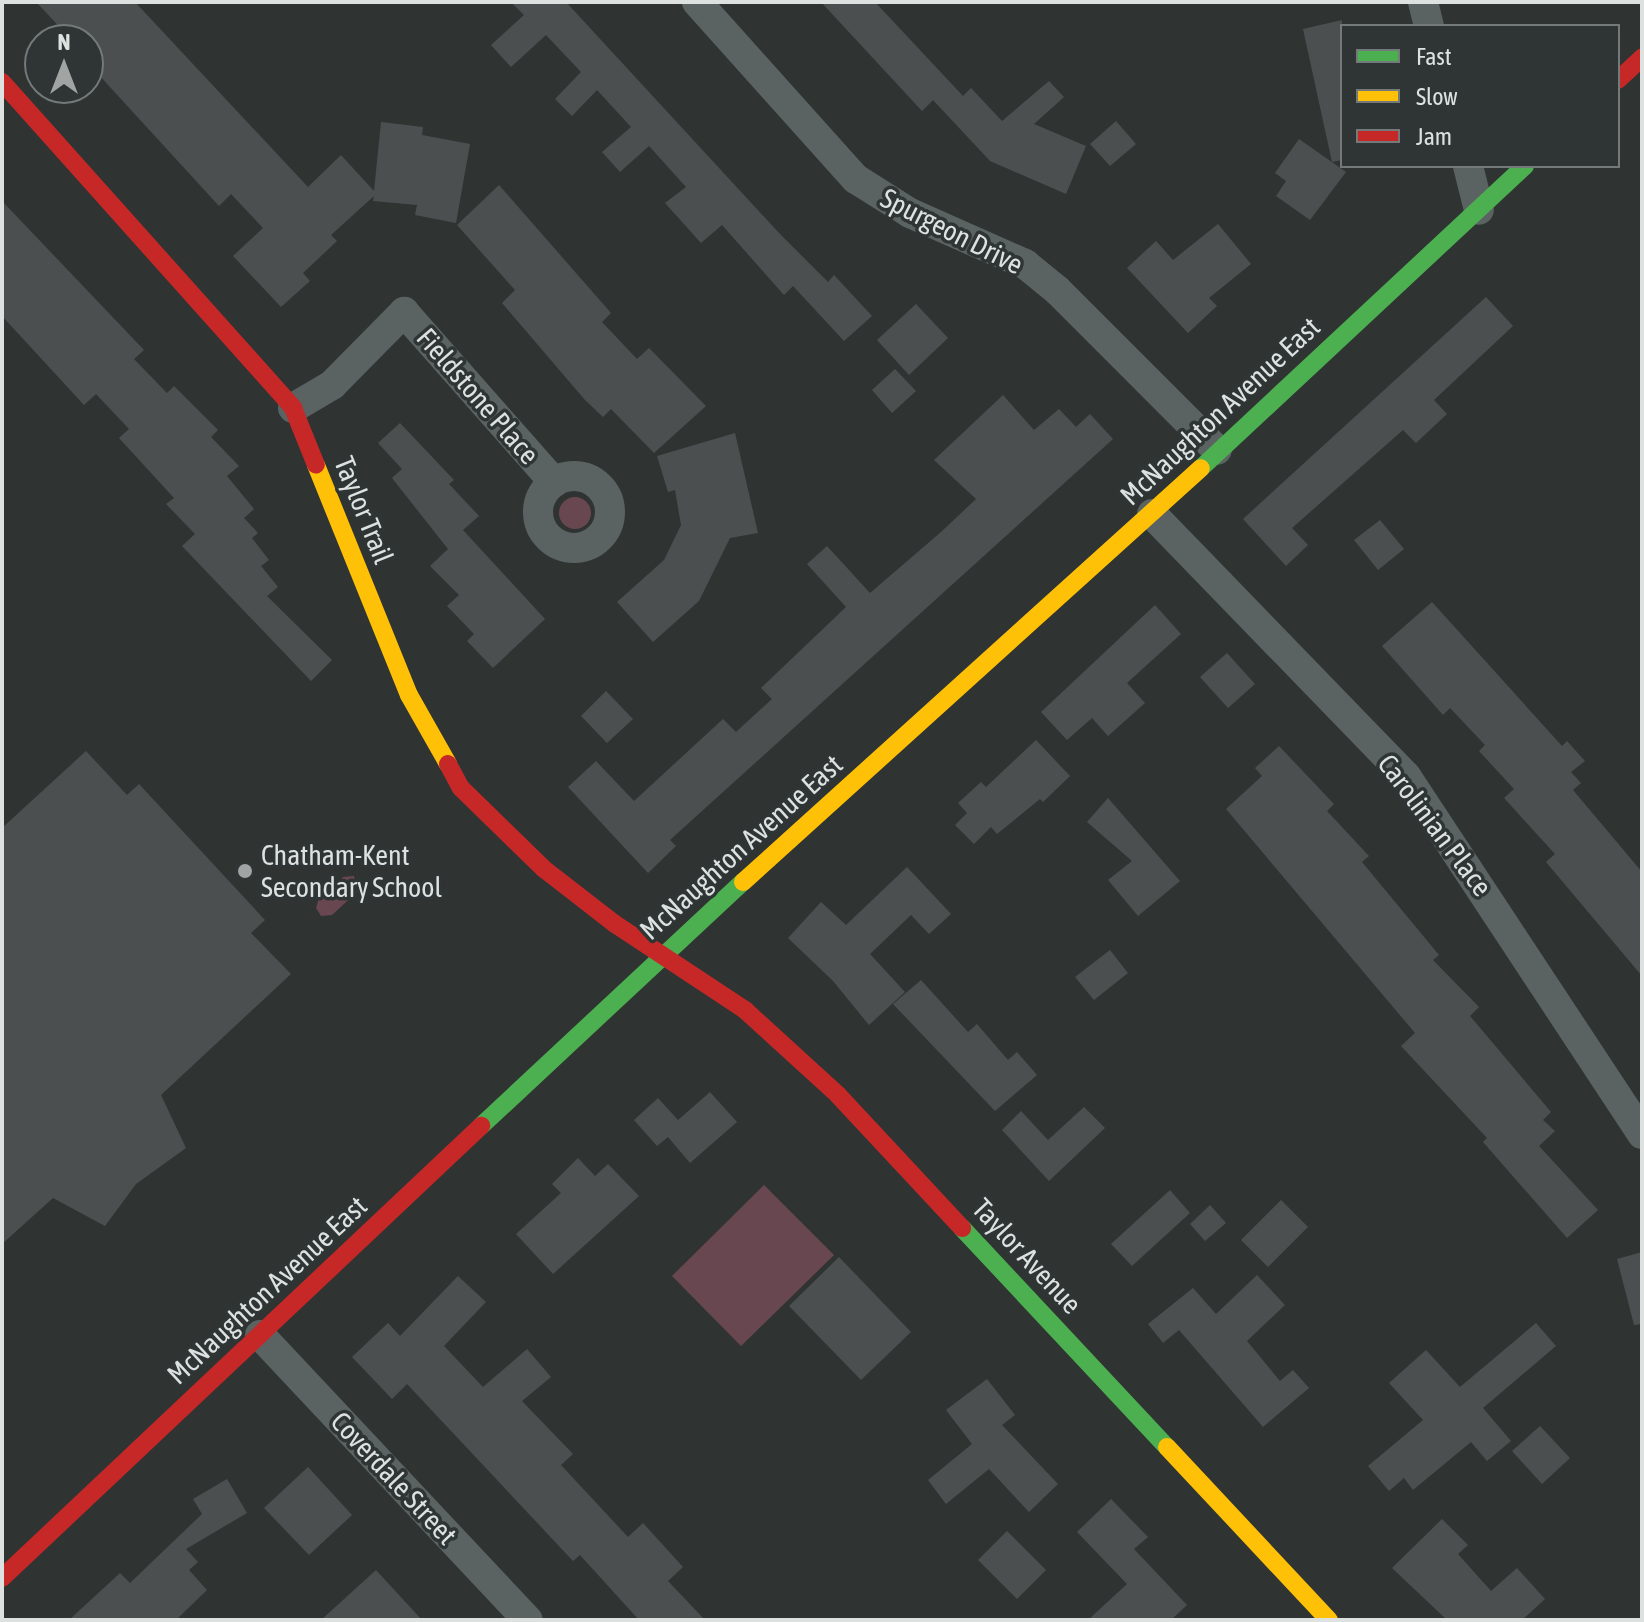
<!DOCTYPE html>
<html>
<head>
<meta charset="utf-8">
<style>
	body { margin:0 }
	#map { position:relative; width:1644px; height:1622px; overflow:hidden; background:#2f3433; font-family:"Asap Condensed",sans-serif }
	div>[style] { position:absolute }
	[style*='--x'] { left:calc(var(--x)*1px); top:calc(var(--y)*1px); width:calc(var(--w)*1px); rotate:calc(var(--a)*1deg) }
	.green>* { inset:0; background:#694750 }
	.round { border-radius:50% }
	.building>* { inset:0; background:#4c4f4f }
	.street>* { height:30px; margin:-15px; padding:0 15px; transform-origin:15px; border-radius:15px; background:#5a6362 }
	.street>.ring { margin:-15px; padding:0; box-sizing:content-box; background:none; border:30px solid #5a6362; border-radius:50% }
	.fast>* { height:18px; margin:-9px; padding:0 9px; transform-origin:9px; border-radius:9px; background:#4caf50 }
	.slow>* { height:18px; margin:-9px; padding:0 9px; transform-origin:9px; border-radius:9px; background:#ffc107 }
	.jam>* { height:18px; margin:-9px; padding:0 9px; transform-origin:9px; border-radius:9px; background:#c62828 }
	.dots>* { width:22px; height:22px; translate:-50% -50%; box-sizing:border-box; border:4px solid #2e3534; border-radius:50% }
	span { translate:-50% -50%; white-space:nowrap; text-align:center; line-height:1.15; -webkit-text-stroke:7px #2e3534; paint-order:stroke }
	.street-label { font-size:28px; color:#dde2e1 }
	.poi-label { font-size:28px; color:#dde2e1 }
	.left { translate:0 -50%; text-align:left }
	.frame { position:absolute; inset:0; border:4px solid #dde2e1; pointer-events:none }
	.legend { position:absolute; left:1340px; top:24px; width:280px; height:144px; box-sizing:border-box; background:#2e3534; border:2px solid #747a79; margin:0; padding:10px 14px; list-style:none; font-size:24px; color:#dde2e1 }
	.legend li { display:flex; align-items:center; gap:16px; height:40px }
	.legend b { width:40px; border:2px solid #747a79 }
	.north { position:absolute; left:24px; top:24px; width:80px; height:80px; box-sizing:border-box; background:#2e3534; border:2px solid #747a79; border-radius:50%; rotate:0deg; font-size:22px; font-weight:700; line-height:32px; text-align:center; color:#dde2e1 }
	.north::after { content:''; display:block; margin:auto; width:28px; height:36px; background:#a0a5a4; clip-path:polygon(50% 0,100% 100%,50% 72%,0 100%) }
</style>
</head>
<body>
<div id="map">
	<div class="green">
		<i class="round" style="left:559px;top:497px;width:32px;height:32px"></i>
		<i style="clip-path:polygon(354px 876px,357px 892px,332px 915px,321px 916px,316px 908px,319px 898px,343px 877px)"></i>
		<i style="clip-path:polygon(764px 1185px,834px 1255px,741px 1346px,672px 1276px)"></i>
	</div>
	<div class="building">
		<i style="clip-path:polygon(36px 2px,135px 2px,308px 187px,341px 155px,374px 191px,381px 122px,423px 127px,422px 135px,470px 144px,456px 223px,415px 215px,417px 205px,373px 201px,374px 196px,331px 235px,337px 241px,303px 273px,310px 281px,281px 307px,233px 256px,263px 228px,231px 194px,219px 206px,88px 63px,88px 40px,72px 40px)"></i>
		<i style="clip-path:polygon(511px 2px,566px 2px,780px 234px,828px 282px,834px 275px,872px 316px,844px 341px,793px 286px,784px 295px,722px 225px,701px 243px,665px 203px,686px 187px,649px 146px,620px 172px,602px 152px,631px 127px,597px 90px,572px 116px,555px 99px,581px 72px,546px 35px,511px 67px,491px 45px,524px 15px)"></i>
		<i style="clip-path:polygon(821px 2px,875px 2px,963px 96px,971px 88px,1002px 121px,1049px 81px,1064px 97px,1034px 124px,1086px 146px,1066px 194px,990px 161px,933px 100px,922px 111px)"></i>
		<i style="clip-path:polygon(1342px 20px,1342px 160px,1332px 162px,1303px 29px)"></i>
		<i style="clip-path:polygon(1116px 121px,1136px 144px,1110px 166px,1090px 144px)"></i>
		<i style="clip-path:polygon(1299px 139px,1346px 172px,1310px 220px,1276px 196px,1286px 181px,1275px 173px)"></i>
		<i style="clip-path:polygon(499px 185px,611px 313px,602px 322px,637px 359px,649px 348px,706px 406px,654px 453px,611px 409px,603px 417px,585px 400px,502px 303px,515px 290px,457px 225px)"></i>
		<i style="clip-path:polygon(2px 201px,144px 350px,134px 359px,167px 393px,174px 386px,218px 430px,211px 437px,239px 466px,227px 476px,254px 509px,244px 518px,258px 533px,252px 538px,269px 560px,261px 566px,278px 587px,267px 596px,332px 660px,311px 681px,182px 546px,195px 534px,166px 504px,174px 498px,119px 438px,129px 429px,96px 394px,84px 405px,2px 316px)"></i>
		<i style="clip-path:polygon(1218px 224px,1251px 264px,1209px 298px,1217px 306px,1188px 333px,1127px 268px,1156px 241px,1173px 260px)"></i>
		<i style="clip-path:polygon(1486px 297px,1513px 326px,1434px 400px,1447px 414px,1416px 443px,1403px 430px,1292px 528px,1308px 545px,1286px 566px,1243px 519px)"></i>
		<i style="clip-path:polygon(916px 304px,948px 338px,909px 375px,877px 340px)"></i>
		<i style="clip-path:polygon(895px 369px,916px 391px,892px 413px,872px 390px)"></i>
		<i style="clip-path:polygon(1003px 395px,1034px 430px,1059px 409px,1076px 427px,1090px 414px,1113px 439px,670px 840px,676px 846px,648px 873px,568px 787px,596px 761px,634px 801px,723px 719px,736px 732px,772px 699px,761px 688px,846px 607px,807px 564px,827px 546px,870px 593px,941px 532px,976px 499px,934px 460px)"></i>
		<i style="clip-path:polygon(400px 423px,454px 480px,449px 484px,479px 516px,463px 530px,545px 619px,493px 668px,467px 641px,474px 634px,447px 606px,459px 595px,430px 566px,448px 549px,392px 478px,402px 469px,378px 443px)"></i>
		<i style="clip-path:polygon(735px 433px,758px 533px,730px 538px,699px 601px,653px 642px,617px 602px,664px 560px,681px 525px,675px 490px,668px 492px,657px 456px)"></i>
		<i style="clip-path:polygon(1380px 520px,1404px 549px,1378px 570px,1354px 540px)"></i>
		<i style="clip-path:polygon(1432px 602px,1562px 746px,1567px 741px,1585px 761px,1571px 772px,1581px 783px,1573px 790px,1642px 872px,1642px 976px,1546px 862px,1555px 854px,1504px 798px,1514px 789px,1479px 751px,1485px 745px,1450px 708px,1443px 715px,1382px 646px)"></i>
		<i style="clip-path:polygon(1155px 605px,1181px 634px,1127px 683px,1145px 703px,1108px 736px,1092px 718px,1067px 740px,1041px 712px)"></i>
		<i style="clip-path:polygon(1227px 653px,1255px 684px,1228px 708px,1200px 677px)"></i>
		<i style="clip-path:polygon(606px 691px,633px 719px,607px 743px,581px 716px)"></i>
		<i style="clip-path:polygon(1036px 740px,1070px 776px,1043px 802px,1040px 799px,997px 834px,991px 827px,974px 844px,955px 825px,967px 813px,958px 803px,981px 782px,986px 787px)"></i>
		<i style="clip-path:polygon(1279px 746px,1334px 804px,1327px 811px,1369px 856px,1362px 862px,1439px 955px,1433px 960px,1479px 1007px,1470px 1016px,1551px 1112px,1543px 1120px,1555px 1131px,1539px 1146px,1598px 1210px,1567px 1238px,1483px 1142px,1487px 1138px,1401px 1046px,1415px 1033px,1226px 809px,1262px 776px,1255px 768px)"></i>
		<i style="clip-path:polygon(86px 751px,127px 795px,139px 784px,265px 920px,251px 933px,291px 974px,161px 1095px,186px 1148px,136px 1184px,105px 1226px,53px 1198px,2px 1244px,2px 828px)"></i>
		<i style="clip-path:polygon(1108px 798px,1180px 881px,1138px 916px,1108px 880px,1132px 861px,1087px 822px)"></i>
		<i style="clip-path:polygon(907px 867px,951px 914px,929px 934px,911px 915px,870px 954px,905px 992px,869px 1025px,833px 981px,788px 938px,821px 902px,846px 925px)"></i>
		<i style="clip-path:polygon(1110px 950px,1128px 973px,1094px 1000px,1075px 977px)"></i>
		<i style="clip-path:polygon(921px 980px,968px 1032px,977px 1024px,1008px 1060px,1017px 1052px,1037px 1075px,995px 1111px,893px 1004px)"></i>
		<i style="clip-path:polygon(710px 1092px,737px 1122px,690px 1163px,668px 1137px,657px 1146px,634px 1120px,658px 1098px,678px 1120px)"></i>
		<i style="clip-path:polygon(1084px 1107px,1105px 1128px,1049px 1181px,1002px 1130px,1021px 1111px,1048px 1140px)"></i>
		<i style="clip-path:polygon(578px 1158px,595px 1176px,608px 1164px,639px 1196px,553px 1274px,516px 1234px,561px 1193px,552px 1184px)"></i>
		<i style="clip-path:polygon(1170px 1190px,1190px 1213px,1132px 1266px,1111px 1244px)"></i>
		<i style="clip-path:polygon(1281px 1200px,1308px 1227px,1268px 1267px,1241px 1240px)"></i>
		<i style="clip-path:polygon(1210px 1205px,1226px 1223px,1205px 1241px,1190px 1224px)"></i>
		<i style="clip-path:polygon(1642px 1252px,1642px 1324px,1634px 1325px,1617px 1259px)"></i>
		<i style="clip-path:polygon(839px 1257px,911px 1332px,861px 1380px,789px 1306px)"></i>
		<i style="clip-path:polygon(1257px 1275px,1285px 1305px,1247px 1341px,1280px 1381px,1293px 1370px,1309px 1388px,1263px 1427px,1179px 1330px,1163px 1343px,1148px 1324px,1193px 1288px,1216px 1314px)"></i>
		<i style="clip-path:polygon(458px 1276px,486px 1302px,444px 1346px,483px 1387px,527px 1349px,551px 1377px,522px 1401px,573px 1454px,561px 1465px,628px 1537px,643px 1523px,683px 1567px,668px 1581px,705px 1620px,639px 1620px,580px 1555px,573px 1561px,407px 1384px,392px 1399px,352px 1357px,388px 1323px,400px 1336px)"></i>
		<i style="clip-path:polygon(1536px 1323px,1556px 1346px,1483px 1408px,1511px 1441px,1487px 1461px,1471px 1442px,1413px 1490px,1404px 1478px,1389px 1491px,1368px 1466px,1423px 1420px,1389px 1383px,1426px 1350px,1460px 1387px)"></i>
		<i style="clip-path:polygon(987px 1379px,1015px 1415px,1002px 1425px,1058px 1484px,1029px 1512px,989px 1469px,946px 1504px,928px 1480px,972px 1444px,946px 1410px)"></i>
		<i style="clip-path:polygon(1540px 1426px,1570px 1458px,1542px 1484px,1512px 1451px)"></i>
		<i style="clip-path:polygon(308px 1467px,352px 1515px,309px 1555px,264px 1508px)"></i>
		<i style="clip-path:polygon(227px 1479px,247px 1513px,186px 1549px,198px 1562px,189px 1570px,207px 1590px,176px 1620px,69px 1620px,120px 1573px,130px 1583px,202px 1514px,193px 1499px)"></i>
		<i style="clip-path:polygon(1111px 1499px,1148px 1537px,1134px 1549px,1187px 1605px,1171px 1620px,1088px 1620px,1127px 1584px,1077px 1532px)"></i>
		<i style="clip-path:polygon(1442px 1519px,1468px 1545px,1458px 1554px,1491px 1591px,1517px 1568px,1545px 1599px,1522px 1620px,1447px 1620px,1392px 1568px)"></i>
		<i style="clip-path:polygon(1007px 1531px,1046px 1570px,1017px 1599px,978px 1560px)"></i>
		<i style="clip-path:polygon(376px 1570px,422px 1620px,321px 1620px)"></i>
	</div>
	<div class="street">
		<i style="--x:697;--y:2;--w:238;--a:48.1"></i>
		<i style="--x:856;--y:179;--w:64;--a:32.2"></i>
		<i style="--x:910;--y:213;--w:126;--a:23.9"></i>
		<i style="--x:1025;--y:264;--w:41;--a:39.1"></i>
		<i style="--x:1057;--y:290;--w:226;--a:45"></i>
		<i style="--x:1423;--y:2;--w:25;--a:76"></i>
		<i style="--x:1468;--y:166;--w:45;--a:76"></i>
		<i style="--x:293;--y:408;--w:45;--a:-30.5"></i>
		<i style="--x:332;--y:385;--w:103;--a:-45.4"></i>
		<i style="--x:404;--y:312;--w:227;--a:48.6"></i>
		<i class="ring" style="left:538px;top:476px;width:42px;height:42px"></i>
		<i style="--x:1152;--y:514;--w:365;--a:45.9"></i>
		<i style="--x:1406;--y:776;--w:429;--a:56.6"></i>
		<i style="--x:260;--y:1335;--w:391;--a:46.8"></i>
	</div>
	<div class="fast">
		<i style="--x:1201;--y:468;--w:443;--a:-43"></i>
		<i style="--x:481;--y:1126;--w:358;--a:-43"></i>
		<i style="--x:962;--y:1228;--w:300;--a:46.9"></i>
	</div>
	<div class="slow">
		<i style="--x:316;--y:465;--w:248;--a:68"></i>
		<i style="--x:409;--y:695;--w:79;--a:60.5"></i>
		<i style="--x:743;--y:882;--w:617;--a:-42.11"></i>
		<i style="--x:1167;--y:1447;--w:237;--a:46.9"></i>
	</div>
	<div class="jam">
		<i style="--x:1618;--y:80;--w:33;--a:-43"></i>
		<i style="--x:2;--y:82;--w:437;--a:48.2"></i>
		<i style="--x:293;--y:408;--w:61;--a:68"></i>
		<i style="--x:448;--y:764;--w:27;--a:62"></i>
		<i style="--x:461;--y:788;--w:116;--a:44.3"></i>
		<i style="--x:544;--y:869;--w:90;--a:37.8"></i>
		<i style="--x:615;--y:924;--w:156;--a:33.5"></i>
		<i style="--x:745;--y:1010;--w:126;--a:42.4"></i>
		<i style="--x:838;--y:1095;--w:182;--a:47"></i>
		<i style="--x:2;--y:1578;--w:659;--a:-43.34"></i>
	</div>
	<div class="dots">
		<i style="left:245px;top:871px;background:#a0a5a4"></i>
	</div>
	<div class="street-label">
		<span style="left:952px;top:231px;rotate:27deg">Spurgeon Drive</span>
		<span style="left:478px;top:396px;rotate:49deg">Fieldstone Place</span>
		<span style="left:1220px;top:411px;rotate:-43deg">McNaughton Avenue East</span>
		<span style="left:364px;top:510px;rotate:68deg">Taylor Trail</span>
		<span style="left:1435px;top:825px;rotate:53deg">Carolinian Place</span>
		<span style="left:741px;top:847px;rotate:-42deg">McNaughton Avenue East</span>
		<span style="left:1027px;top:1256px;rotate:47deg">Taylor Avenue</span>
		<span style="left:267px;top:1290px;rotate:-43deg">McNaughton Avenue East</span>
		<span style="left:394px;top:1478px;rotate:47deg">Coverdale Street</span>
	</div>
	<div class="poi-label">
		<span class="left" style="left:261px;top:871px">Chatham-Kent<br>Secondary School</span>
	</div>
	<div class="frame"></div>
	<ul class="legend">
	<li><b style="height:10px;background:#4caf50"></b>Fast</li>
	<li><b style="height:10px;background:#ffc107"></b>Slow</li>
	<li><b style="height:10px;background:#c62828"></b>Jam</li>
	</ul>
	<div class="north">N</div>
</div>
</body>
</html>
